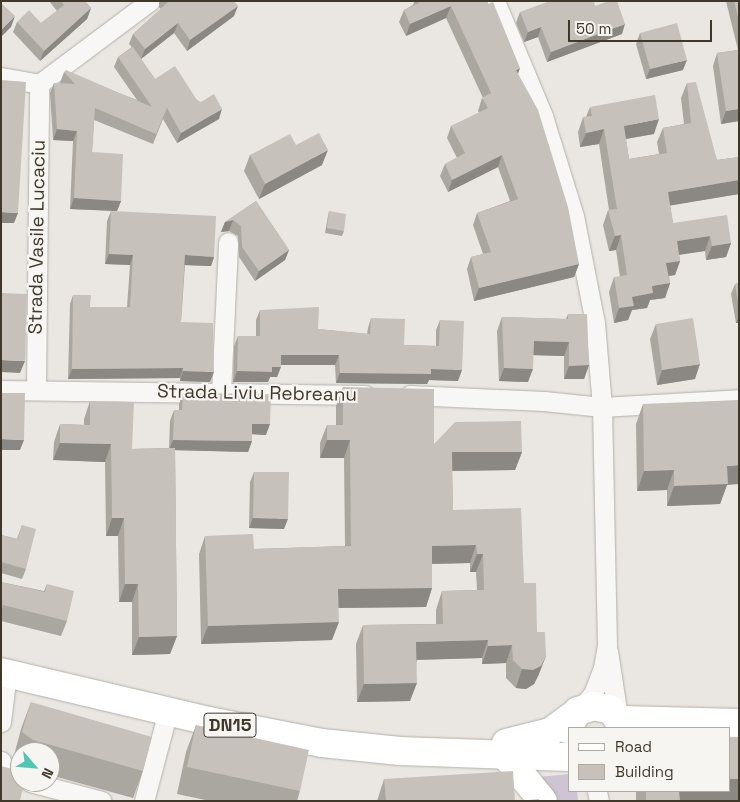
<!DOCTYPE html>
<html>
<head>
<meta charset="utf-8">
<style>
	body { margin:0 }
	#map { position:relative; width:740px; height:802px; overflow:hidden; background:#eae7e3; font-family:"Space Grotesk",sans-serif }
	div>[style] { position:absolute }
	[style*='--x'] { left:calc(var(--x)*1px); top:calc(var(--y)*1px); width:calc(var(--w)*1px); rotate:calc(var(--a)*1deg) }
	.green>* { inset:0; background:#cfc4d3 }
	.roads { filter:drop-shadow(0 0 1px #b4afa8) drop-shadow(0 0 1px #b4afa8) }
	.street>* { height:19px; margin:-9.5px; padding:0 9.5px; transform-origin:9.5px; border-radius:9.5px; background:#f8f7f5 }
	.primary>* { height:28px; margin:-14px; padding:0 14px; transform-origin:14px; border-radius:14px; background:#fff }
	.wall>* { inset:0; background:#aaa6a0 }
	.shaded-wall>* { inset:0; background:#8b8782 }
	.building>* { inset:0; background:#c6c1ba }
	span { translate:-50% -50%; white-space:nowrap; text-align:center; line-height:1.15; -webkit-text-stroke:4.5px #f7f5f2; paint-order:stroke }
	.shield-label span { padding:1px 4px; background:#f7f5f2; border:1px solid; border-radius:4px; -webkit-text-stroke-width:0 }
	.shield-label { font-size:18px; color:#41382c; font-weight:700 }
	.street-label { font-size:19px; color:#41382c }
	.frame { position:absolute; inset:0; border:2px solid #41382c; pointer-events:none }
	.legend { position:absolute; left:568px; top:727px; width:162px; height:65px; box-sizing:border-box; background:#f7f5f2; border:1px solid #aea9a3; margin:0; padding:6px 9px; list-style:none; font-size:15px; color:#41382c }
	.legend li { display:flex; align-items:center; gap:10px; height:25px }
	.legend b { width:25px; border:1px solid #aea9a3 }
	.north { position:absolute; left:10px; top:742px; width:50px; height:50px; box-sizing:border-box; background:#f7f5f2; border:1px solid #aea9a3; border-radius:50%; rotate:117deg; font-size:14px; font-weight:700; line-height:20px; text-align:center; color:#41382c }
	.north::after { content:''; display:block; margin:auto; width:18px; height:22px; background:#51c6b0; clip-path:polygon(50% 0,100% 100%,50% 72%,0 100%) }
	.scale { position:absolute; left:568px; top:20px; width:144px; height:22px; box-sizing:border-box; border:2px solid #41382c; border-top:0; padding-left:6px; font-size:15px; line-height:18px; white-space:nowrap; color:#41382c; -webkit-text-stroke:4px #f7f5f2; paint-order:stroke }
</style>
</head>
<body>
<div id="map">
	<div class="green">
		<i style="clip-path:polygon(569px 774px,569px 791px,577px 791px,578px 801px,552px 801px,538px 777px)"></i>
	</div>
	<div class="roads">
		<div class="street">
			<i style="--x:495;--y:1;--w:125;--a:67.3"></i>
			<i style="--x:543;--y:116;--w:105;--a:72.8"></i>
			<i style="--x:574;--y:216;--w:109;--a:78.9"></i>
			<i style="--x:595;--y:323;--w:84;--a:85.2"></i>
			<i style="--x:602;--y:407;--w:238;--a:88.8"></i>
			<i style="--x:607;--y:645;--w:23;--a:100"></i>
			<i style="--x:603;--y:668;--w:28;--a:111"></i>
			<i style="--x:593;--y:694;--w:23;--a:131"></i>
			<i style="--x:1;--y:77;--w:39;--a:10"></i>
			<i style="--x:39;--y:84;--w:139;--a:-36.8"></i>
			<i style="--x:1;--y:390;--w:364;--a:0.8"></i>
			<i style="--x:36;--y:390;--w:306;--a:-89.4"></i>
			<i style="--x:221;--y:393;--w:151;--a:-87.3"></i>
			<i style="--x:410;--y:395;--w:134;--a:2.6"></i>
			<i style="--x:544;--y:401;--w:58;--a:5.9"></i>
			<i style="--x:602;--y:407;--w:137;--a:-3.3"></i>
			<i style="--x:608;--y:651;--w:66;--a:81.3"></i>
			<i style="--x:1;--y:722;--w:49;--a:-83"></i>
			<i style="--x:1;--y:761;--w:4;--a:76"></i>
			<i style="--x:2;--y:765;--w:23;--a:38"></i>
			<i style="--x:30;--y:782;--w:74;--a:14.8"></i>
			<i style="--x:597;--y:791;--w:10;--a:79"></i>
			<i style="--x:144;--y:801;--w:93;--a:-75.1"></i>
		</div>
		<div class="primary">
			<i style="--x:1;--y:672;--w:214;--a:13.3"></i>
			<i style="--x:209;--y:721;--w:115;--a:11"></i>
			<i style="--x:322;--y:743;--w:78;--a:5.9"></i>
			<i style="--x:400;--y:751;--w:169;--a:2"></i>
			<i style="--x:621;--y:720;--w:118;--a:1.5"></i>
			<i style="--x:567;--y:729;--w:21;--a:-59"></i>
			<i style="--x:578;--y:711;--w:17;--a:-17"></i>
			<i style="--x:594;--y:706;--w:17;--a:13"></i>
			<i style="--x:611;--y:710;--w:22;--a:54"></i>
			<i style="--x:506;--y:743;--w:45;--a:-14"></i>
			<i style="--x:550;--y:732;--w:31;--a:-36"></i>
			<i style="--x:506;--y:756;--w:58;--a:50.6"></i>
		</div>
	</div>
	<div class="wall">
		<i style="clip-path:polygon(49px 1px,85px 1px,91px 8px,87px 19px,40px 61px,13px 32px,17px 22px,41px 23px,57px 11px)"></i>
		<i style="clip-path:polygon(159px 1px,234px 1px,234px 16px,187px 51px,174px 33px,141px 59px,155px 79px,197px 100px,219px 119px,177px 143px,163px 119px,153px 144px,94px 120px,92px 152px,121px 201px,117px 211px,70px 209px,73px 141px,53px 140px,50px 93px,54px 83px,61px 84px,60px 83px,64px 72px,137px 100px,114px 67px,118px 57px,132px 47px,129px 44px,133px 34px,161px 9px,159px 7px)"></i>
		<i style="clip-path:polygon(413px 1px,487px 1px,518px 74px,579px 264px,574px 277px,474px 301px,467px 269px,471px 257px,483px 254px,473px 225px,477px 213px,510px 201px,498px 167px,448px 192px,440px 176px,445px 164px,457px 158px,447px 138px,451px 126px,479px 113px,478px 111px,482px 98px,483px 98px,446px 18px,406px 36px,399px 22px,404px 10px,413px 5px,414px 3px)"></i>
		<i style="clip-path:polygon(726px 1px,739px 1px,739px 121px,721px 124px,713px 66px,717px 53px,738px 50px)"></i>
		<i style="clip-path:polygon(595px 6px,622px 34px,547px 62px,538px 37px,524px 42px,516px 23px,520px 12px)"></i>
		<i style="clip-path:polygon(640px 33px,683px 70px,646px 79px,636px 44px)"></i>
		<i style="clip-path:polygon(687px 83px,717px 160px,739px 157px,739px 194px,670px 205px,673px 223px,731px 243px,726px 257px,706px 260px,705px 251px,679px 254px,680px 261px,675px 275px,669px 276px,670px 283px,665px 298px,650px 300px,647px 308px,632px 310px,628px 320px,614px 323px,609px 292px,614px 277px,620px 277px,616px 250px,609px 251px,603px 225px,608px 210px,609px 210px,599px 144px,580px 147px,578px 132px,583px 117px,586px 117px,590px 107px,654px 134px,626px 139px,629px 159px,659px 154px,657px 142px,663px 128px,684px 124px,681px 98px)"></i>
		<i style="clip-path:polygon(296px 145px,322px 165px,259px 199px,244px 171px,250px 155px)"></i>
		<i style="clip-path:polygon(256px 201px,289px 250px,285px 260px,255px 281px,239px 257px,238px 236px,229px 231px,221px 232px,225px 222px)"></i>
		<i style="clip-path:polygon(111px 211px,214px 257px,211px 266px,185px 265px,181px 322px,210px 382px,180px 381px,180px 378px,68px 379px,70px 304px,73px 295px,90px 307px,127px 307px,130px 265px,105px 264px,107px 221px)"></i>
		<i style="clip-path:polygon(329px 211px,344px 231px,342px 236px,325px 233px,328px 216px)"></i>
		<i style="clip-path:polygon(739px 283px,739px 323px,736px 323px,731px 294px,735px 284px)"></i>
		<i style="clip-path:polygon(260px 310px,318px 329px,367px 334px,368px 328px,371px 318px,404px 345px,436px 346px,436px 330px,440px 320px,458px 381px,429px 380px,427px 384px,336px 383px,335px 365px,281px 365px,277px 377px,270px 377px,268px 382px,233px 382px,234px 346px,238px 336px,256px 336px,256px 320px)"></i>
		<i style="clip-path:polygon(568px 314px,589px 365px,584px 379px,564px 379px,564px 356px,533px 355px,528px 382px,499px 381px,497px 331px,502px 317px,566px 319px)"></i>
		<i style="clip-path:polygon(656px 324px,695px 379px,657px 385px,650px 339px)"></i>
		<i style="clip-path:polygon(343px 387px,434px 444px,522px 452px,515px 470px,452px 471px,453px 510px,524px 583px,539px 674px,534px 684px,526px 689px,516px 688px,506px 678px,506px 663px,482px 664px,482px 658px,417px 660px,410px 701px,357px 702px,356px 644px,363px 625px,436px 624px,436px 610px,442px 591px,477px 590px,476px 572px,470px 572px,470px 563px,432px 564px,432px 588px,426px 607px,338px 608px,332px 640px,201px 644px,199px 554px,205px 536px,254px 549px,345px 546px,344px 458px,320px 458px,320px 443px,327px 425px,336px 425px,336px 406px)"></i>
		<i style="clip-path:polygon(183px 393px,266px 435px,252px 434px,252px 441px,248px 452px,175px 450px,177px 636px,170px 654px,132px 655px,132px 602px,119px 602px,118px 536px,106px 536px,105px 462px,53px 460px,54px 442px,60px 424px,84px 425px,84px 419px,90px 401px,132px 449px,169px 448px,170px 421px,174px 410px,179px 410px,179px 404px)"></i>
		<i style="clip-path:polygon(643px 404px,727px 485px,720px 504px,667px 506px,667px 490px,637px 491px,636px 424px)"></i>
		<i style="clip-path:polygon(254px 472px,284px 529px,249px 528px,250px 482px)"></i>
		<i style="clip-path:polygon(22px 525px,26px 569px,22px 579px,1px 573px,1px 535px,17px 539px)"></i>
		<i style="clip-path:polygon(1px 582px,44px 591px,47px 584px,67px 621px,61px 636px,1px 621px)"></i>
		<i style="clip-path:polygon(31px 702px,143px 771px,133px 798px,50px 775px,50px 752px,20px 752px,20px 765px,13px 759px,21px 729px)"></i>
		<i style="clip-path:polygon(196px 725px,300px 791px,297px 801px,210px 801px,177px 794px,186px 752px)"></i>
		<i style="clip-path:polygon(384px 779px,515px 801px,377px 801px)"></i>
		<i style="clip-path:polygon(636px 791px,729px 791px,739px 801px,636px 801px)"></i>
	</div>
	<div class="shaded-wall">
		<i style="clip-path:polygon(238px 6px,234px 16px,187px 51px,190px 40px)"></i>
		<i style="clip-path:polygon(451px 6px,446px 18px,406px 36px,410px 24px)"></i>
		<i style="clip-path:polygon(91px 8px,87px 19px,40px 61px,44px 51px)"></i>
		<i style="clip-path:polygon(15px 16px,11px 27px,1px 37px,1px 30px)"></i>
		<i style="clip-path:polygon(178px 23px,174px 33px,141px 59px,145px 49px)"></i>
		<i style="clip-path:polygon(625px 24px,622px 34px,547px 62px,551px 52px)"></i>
		<i style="clip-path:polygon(541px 27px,538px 37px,524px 42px,528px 32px)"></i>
		<i style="clip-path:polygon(687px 60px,683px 70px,646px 79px,650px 69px)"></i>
		<i style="clip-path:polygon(520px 68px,516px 80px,516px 70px)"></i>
		<i style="clip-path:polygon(222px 109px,219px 119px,177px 143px,181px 133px)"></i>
		<i style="clip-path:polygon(739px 109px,739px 121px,721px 124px,726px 111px)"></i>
		<i style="clip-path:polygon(659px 119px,654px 134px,619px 140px,624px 126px)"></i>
		<i style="clip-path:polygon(57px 129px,77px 131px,73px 141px,53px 140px)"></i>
		<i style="clip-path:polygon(604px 129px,599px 144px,580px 147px,586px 133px)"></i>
		<i style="clip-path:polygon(328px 150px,322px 165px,259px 199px,265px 184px)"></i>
		<i style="clip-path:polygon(502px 155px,498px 167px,448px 192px,452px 180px)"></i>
		<i style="clip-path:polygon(739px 180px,739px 194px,662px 207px,668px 192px)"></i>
		<i style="clip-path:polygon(74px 198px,121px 201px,117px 211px,70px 209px)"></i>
		<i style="clip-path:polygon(1px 212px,18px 213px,14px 223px,1px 223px)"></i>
		<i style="clip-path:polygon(233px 220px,229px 231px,221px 232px,225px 222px)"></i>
		<i style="clip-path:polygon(621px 235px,616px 250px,609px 251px,615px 236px)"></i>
		<i style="clip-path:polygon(710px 236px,705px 251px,672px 256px,677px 241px)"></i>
		<i style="clip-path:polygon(731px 243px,726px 257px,706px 260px,712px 246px)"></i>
		<i style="clip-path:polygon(289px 250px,285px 260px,255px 281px,259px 271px)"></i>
		<i style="clip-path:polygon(109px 254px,133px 255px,130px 265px,105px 264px)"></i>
		<i style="clip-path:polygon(185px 255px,214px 257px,211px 266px,182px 265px)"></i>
		<i style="clip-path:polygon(680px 261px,675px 275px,661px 277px,666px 263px)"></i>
		<i style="clip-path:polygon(579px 264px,574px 277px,474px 301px,479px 288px)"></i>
		<i style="clip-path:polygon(670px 283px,665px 298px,650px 300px,647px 308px,632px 310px,628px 320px,614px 323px,619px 308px,632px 297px,652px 286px)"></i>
		<i style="clip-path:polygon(739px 316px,739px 323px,736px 323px)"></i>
		<i style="clip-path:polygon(534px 341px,569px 342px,564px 356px,529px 355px)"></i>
		<i style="clip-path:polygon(281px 355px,339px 355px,335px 365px,277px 365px)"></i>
		<i style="clip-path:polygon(1px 360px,25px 361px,20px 373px,1px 372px)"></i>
		<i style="clip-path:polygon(700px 364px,695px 379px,657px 385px,662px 370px)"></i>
		<i style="clip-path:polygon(589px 365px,584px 379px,564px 379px,569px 366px)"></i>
		<i style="clip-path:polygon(272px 367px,281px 367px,277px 377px,270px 377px,268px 382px,233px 382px,237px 371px)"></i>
		<i style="clip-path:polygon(183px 368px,180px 378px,68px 379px,72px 369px)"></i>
		<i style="clip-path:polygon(504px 368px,533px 369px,528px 382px,499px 381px)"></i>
		<i style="clip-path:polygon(431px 369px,462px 370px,458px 381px,429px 380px,427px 384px,336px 383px,340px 373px)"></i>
		<i style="clip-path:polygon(183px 371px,214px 372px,210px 382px,180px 381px)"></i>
		<i style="clip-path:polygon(252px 424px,270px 424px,266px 435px,249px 434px)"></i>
		<i style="clip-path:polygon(1px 439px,24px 440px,20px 450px,1px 450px)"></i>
		<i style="clip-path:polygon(173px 440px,252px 441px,248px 452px,169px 450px)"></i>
		<i style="clip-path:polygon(327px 440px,350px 440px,344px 458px,320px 458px)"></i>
		<i style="clip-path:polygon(60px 443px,111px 444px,105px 462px,53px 460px)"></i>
		<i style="clip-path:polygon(452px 452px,522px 452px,515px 470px,445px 471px)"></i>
		<i style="clip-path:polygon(739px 465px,739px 484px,727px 485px,720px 504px,667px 506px,674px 486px,727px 466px)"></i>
		<i style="clip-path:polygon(674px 470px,667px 490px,637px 491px,644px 471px)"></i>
		<i style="clip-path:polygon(112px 518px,124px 518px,118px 536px,106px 536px)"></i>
		<i style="clip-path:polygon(253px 518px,288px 519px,284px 529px,249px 528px)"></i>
		<i style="clip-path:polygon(476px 545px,470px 563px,425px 564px,432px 546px)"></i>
		<i style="clip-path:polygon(477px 554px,483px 554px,476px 572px,470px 572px)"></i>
		<i style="clip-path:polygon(125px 584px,138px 584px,132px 602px,119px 602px)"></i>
		<i style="clip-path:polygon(432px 588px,426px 607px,331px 608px,338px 589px)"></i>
		<i style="clip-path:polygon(339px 622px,332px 640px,201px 644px,208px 626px)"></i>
		<i style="clip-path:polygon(177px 636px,170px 654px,132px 655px,139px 637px)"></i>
		<i style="clip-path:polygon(488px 640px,482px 658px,410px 660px,416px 642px)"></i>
		<i style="clip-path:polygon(512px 645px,506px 663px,482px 664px,488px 646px)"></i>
		<i style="clip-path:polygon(546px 656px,539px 674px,534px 684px,526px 689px,516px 688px,522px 669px)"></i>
		<i style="clip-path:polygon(417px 683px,410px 701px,357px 702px,364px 684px)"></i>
		<i style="clip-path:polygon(729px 779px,739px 779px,739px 801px,671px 801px,675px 791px,729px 791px)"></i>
	</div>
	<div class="building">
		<i style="clip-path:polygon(61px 1px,85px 1px,91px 8px,44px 51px,17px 22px,29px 10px,41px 23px,64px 5px)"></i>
		<i style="clip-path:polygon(167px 1px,234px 1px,238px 6px,190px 40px,178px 23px,145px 49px,133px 34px,168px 2px)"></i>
		<i style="clip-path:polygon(418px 1px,487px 1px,488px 4px,493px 2px,520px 68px,516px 70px,538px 110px,568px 207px,579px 264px,479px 288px,471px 257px,491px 252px,477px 213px,518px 199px,502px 155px,452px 180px,445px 164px,465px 153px,451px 126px,488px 108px,482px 98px,491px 93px,451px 6px,410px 24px,404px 10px,419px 3px)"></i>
		<i style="clip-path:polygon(550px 1px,594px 1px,595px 6px,609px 1px,617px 1px,625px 24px,551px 52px,541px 27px,528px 32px,520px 12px)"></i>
		<i style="clip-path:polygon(734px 1px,739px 1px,739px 21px)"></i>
		<i style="clip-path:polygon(1px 3px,15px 16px,1px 30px)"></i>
		<i style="clip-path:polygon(677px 23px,687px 60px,650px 69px,640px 33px)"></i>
		<i style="clip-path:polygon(133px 47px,155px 79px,175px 66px,197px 100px,201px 102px,214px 94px,222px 109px,181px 133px,167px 108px,156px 134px,95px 108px,92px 152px,123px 154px,121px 201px,74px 198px,77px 131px,57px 129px,54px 83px,75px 84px,64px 72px,66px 70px,152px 107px,118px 57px)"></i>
		<i style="clip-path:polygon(739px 50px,739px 109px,726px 111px,717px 53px)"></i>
		<i style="clip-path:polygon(1px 80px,26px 82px,18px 213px,1px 212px)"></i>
		<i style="clip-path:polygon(696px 82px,717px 160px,739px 157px,739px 180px,668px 192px,673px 223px,727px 215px,731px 243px,712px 246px,710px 236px,677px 241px,680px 261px,666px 263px,670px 283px,652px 286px,653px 293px,632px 297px,634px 306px,619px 308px,614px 277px,627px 275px,621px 235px,615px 236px,608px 210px,617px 209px,604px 129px,586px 133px,583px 117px,592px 116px,590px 107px,655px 95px,659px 119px,624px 126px,629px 159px,667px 153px,663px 128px,691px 123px,687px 83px)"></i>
		<i style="clip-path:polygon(319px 133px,328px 150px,265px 184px,250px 155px,290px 134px,296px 145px)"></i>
		<i style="clip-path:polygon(256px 201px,289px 250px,259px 271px,242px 247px,241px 226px,233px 220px,225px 222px)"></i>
		<i style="clip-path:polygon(111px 211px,216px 216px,214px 257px,185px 255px,181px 322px,213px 323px,214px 372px,183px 371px,183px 368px,72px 369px,73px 295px,91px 295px,90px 307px,130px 307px,133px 255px,109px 254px)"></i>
		<i style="clip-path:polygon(329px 211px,346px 214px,344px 231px,327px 228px)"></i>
		<i style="clip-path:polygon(739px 283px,739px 307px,735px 284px)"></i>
		<i style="clip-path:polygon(1px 293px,27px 294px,25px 361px,1px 360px)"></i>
		<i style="clip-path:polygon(319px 307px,318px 329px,370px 334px,371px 318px,405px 319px,404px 345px,439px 346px,440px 320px,464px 321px,462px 370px,431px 369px,431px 374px,340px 373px,339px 355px,281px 355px,281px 367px,272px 367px,272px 372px,237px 371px,238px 336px,260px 336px,260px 310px)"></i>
		<i style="clip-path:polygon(568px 314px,587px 314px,589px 365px,569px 366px,569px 342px,534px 341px,533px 369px,504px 368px,502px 317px,568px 319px)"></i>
		<i style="clip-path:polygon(693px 318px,700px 364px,662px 370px,656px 324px)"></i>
		<i style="clip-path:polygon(343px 387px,434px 389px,434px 444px,455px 422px,521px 421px,522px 452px,452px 452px,453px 510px,521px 508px,524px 583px,536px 583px,537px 632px,545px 632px,546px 656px,541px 666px,533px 670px,522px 669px,513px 660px,512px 645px,488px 646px,488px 640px,416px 642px,417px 683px,364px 684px,363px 625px,443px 624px,442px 591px,484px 590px,483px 554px,477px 554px,476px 545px,432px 546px,432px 588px,338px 589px,339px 622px,208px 626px,205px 536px,253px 534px,254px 549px,351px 546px,350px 440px,327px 440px,327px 425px,343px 425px)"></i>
		<i style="clip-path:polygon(1px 393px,25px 393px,24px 440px,1px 439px)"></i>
		<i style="clip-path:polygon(183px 393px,271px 394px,270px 424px,252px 424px,252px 441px,173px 440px,174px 410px,182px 410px)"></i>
		<i style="clip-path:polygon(739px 400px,739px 465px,727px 466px,728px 484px,674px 486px,674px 470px,644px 471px,643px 404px)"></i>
		<i style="clip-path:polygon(90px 401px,134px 402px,132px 449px,175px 448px,177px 636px,139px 637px,138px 584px,125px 584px,124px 518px,112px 518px,111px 444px,60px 443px,60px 424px,90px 425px)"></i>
		<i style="clip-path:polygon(254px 472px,289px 472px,288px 519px,253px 518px)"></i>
		<i style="clip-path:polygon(22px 525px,36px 529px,26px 569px,1px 562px,1px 535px,18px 539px)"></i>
		<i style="clip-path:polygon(1px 582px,45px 592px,47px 584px,74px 591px,67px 621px,3px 605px,1px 612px)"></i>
		<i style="clip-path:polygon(31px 702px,152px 737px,143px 771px,33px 740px,22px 732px)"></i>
		<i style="clip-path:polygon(196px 725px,309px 750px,300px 791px,187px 767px)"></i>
		<i style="clip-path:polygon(739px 737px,739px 779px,729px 779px,729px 738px)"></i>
		<i style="clip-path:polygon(1px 766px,20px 771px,20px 782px,24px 782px,20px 801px,1px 801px)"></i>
		<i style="clip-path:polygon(513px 771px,515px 801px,386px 801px,384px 779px)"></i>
		<i style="clip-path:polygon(646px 791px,679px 791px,680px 801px,646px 801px)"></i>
		<i style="clip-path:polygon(539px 799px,539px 801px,519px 801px)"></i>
	</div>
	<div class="shield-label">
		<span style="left:230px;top:725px">DN15</span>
	</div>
	<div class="street-label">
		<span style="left:37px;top:237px;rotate:-89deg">Strada Vasile Lucaciu</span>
		<span style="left:257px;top:393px;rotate:1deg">Strada Liviu Rebreanu</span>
	</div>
	<div class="frame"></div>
	<ul class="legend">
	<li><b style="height:6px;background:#fff"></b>Road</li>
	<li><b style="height:14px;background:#c6c1ba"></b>Building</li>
	</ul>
	<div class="north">N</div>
	<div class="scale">50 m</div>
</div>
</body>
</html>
